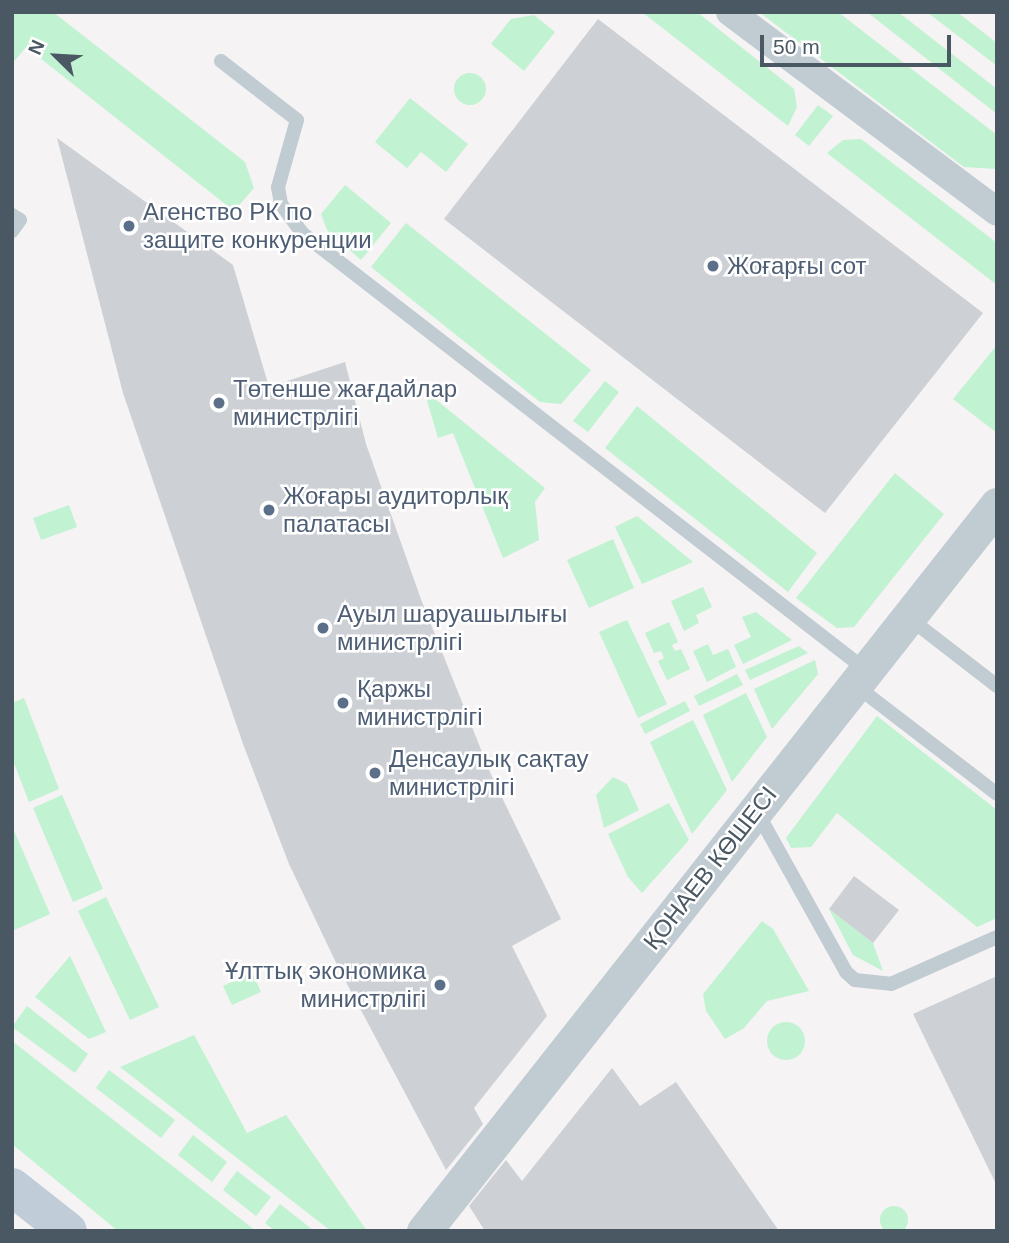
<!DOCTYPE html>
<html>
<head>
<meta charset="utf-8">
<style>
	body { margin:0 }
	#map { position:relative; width:1009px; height:1243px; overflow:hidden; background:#f5f3f3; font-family:Arial,sans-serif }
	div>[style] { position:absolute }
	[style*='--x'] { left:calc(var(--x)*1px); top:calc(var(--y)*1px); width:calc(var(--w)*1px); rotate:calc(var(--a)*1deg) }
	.green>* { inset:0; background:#c1f2d1 }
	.round { border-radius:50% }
	.building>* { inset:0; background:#cdd0d5 }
	.service>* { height:14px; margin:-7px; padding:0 7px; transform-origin:7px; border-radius:7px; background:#c0cbd2 }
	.minor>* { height:28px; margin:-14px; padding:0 14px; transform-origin:14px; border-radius:14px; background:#c0cbd2 }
	.tertiary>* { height:35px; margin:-17.5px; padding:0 17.5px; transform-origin:17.5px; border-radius:17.5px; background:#c0cbd2 }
	.secondary>* { height:38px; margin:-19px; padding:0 19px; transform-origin:19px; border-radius:19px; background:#c0ccd7 }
	.dots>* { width:19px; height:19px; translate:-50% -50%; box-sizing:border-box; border:4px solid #fff; border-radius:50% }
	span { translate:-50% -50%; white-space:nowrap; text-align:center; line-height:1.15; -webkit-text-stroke:5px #fff; paint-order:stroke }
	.service-label { font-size:24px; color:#4e5e75 }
	.left { translate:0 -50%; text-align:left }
	.right { translate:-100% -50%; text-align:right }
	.street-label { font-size:24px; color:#495862 }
	.frame { position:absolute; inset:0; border:14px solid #495862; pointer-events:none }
	.north { position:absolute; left:21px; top:21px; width:70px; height:70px; -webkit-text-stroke:5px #fff; paint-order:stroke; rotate:294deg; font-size:19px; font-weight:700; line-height:28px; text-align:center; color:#495862 }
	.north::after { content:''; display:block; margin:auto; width:24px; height:32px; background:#495862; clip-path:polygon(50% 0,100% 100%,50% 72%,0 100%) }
	.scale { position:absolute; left:760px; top:35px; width:191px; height:32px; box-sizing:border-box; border:4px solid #495862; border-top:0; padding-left:9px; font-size:21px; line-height:24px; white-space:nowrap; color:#495862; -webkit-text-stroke:5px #fff; paint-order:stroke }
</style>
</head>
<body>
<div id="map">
	<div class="green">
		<i style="clip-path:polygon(12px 12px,53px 12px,245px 162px,254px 188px,234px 211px,26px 47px,12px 64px)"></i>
		<i style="clip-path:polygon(642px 12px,697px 12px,794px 89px,797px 107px,788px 126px)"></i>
		<i style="clip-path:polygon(759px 12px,838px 12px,997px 135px,997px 169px,964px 167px)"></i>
		<i style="clip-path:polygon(867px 12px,898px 12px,997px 89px,997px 114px)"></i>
		<i style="clip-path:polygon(927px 12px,957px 12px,997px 43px,997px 66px)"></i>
		<i style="clip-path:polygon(534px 15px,555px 32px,524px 71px,491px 44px,511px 19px)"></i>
		<i class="round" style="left:454px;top:73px;width:32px;height:32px"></i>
		<i style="clip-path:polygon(410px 98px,468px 144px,446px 172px,421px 152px,407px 168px,375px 142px)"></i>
		<i style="clip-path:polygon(818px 105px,833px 116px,809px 146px,795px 135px)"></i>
		<i style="clip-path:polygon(861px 139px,997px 243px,997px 285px,827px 153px,843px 140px)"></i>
		<i style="clip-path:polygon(345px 185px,391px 223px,361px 260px,327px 230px,321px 214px)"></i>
		<i style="clip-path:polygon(406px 223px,591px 370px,561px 404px,540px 402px,371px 267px)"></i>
		<i style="clip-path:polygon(997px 345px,997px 433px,953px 399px)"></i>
		<i style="clip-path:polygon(605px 381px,619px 392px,588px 432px,573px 421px)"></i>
		<i style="clip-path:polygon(424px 390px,545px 488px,535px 502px,539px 540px,503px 558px,453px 433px,438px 438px)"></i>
		<i style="clip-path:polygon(637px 406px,817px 553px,788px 592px,605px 448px)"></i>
		<i style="clip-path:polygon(895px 473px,944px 514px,854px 627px,837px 628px,796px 598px)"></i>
		<i style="clip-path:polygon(69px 505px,77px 527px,41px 540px,33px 518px)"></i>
		<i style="clip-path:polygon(637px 516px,693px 562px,642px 584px,615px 527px)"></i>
		<i style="clip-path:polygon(613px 539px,634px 588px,589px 608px,567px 560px)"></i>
		<i style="clip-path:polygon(703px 587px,712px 607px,696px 615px,699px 623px,684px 631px,671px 601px)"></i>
		<i style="clip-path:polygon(756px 612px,792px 640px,743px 664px,734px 645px,751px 637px,742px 617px)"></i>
		<i style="clip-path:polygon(627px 620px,667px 704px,638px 718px,599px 632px)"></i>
		<i style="clip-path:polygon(669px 622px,678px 642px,672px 645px,675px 651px,681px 649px,690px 669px,667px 680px,658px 661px,664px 658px,661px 651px,654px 653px,645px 633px)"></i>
		<i style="clip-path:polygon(708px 644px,713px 655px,728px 649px,736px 667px,707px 682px,693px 651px)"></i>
		<i style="clip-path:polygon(799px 646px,808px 653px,750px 680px,745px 670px)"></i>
		<i style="clip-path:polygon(815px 660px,818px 674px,772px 729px,754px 689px)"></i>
		<i style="clip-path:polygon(737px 674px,743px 685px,699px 706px,694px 696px)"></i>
		<i style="clip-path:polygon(746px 693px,767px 737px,732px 782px,703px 715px)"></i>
		<i style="clip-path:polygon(24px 698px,59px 789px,29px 802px,12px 758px,12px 703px)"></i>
		<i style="clip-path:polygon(685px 701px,690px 711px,645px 734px,640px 724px)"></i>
		<i style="clip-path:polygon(877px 716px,997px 810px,997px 918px,977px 927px,837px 813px,811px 847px,791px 848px,786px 838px)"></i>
		<i style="clip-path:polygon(693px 720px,727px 790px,692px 834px,650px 742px)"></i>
		<i style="clip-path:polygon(613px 777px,627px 784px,639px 810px,604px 828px,596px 795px)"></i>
		<i style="clip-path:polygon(62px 795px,103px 889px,73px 902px,33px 808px)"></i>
		<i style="clip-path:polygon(669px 803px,689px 840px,642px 893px,628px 877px,608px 834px)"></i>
		<i style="clip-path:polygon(12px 826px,50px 914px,12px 931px)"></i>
		<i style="clip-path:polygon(106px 897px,159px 1007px,130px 1020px,78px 911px)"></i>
		<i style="clip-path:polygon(829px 909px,873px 943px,883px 971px,853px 955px)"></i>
		<i style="clip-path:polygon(762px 921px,773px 929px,809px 991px,767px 1001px,744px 1028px,725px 1039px,706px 1011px,703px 994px)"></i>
		<i style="clip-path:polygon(70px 956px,106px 1032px,89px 1039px,35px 997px)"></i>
		<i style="clip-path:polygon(252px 972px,261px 992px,232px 1005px,223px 986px)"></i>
		<i style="clip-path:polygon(27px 1006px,88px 1054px,75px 1073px,12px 1027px)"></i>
		<i class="round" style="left:767px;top:1022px;width:38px;height:38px"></i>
		<i style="clip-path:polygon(194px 1035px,247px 1133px,286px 1115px,367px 1231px,331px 1231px,120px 1067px)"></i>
		<i style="clip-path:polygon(12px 1041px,256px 1231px,118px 1231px,12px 1144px)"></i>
		<i style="clip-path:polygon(109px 1070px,175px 1120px,161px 1138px,96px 1088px)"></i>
		<i style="clip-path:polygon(193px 1135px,227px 1162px,212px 1182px,178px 1155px)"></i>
		<i style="clip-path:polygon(237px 1171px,271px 1197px,256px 1216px,223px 1190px)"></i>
		<i style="clip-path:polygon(280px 1204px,313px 1230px,275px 1231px,265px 1223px)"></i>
		<i class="round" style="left:880px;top:1206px;width:28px;height:28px"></i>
	</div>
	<div class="building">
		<i style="clip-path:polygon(598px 19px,983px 313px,825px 513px,444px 219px)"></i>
		<i style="clip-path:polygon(57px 138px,233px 265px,269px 387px,345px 362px,366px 444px,422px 602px,492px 777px,561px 919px,512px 946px,547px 1016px,474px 1108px,483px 1124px,446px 1170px,339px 969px,289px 864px,243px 744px,123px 393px)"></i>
		<i style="clip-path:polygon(854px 876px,899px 910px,873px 943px,829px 909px)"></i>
		<i style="clip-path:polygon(997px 976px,997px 1186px,913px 1014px)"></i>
		<i style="clip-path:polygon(612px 1068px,640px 1106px,676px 1082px,779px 1231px,485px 1231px,469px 1206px,506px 1160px,522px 1181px)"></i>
	</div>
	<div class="service">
		<i style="--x:221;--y:61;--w:96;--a:37.8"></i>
		<i style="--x:297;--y:120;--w:70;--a:105.8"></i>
		<i style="--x:278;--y:187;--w:17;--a:80"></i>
		<i style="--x:281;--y:204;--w:36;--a:54"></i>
		<i style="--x:302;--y:233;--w:713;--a:37.77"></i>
		<i style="--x:12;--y:215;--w:9;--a:32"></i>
		<i style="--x:20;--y:220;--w:14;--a:126"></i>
		<i style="--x:909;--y:618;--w:111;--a:37.7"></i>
		<i style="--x:855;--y:685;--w:179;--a:37.5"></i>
		<i style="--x:757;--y:812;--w:183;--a:60.9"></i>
		<i style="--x:846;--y:972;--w:12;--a:42"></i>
		<i style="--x:855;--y:980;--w:36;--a:6"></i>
		<i style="--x:891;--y:984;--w:116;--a:-23.9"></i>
	</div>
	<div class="minor">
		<i style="--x:730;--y:12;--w:334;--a:36.8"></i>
	</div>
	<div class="tertiary">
		<i style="--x:424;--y:1231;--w:925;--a:-51.72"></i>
	</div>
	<div class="secondary">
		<i style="--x:12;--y:1187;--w:71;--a:38.2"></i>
	</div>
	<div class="dots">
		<i style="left:129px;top:226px;background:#5c6f8a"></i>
		<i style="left:713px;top:266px;background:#5c6f8a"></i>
		<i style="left:219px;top:403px;background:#5c6f8a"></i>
		<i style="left:269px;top:510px;background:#5c6f8a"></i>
		<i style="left:323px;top:628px;background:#5c6f8a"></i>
		<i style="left:343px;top:703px;background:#5c6f8a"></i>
		<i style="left:375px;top:773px;background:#5c6f8a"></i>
		<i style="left:440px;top:985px;background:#5c6f8a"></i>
	</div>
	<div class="service-label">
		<span class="left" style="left:143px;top:226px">Агенство РК по<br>защите конкуренции</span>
		<span class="left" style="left:727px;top:266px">Жоғарғы сот</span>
		<span class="left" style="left:233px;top:403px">Төтенше жағдайлар<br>министрлігі</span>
		<span class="left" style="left:283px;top:510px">Жоғары аудиторлық<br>палатасы</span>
		<span class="left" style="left:337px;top:628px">Ауыл шаруашылығы<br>министрлігі</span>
		<span class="left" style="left:357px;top:703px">Қаржы<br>министрлігі</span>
		<span class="left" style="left:389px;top:773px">Денсаулық сақтау<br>министрлігі</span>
		<span class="right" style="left:426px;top:985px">Ұлттық экономика<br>министрлігі</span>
	</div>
	<div class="street-label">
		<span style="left:710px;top:868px;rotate:-52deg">ҚОНАЕВ КӨШЕСІ</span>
	</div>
	<div class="frame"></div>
	<div class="north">N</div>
	<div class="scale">50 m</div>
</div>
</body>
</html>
